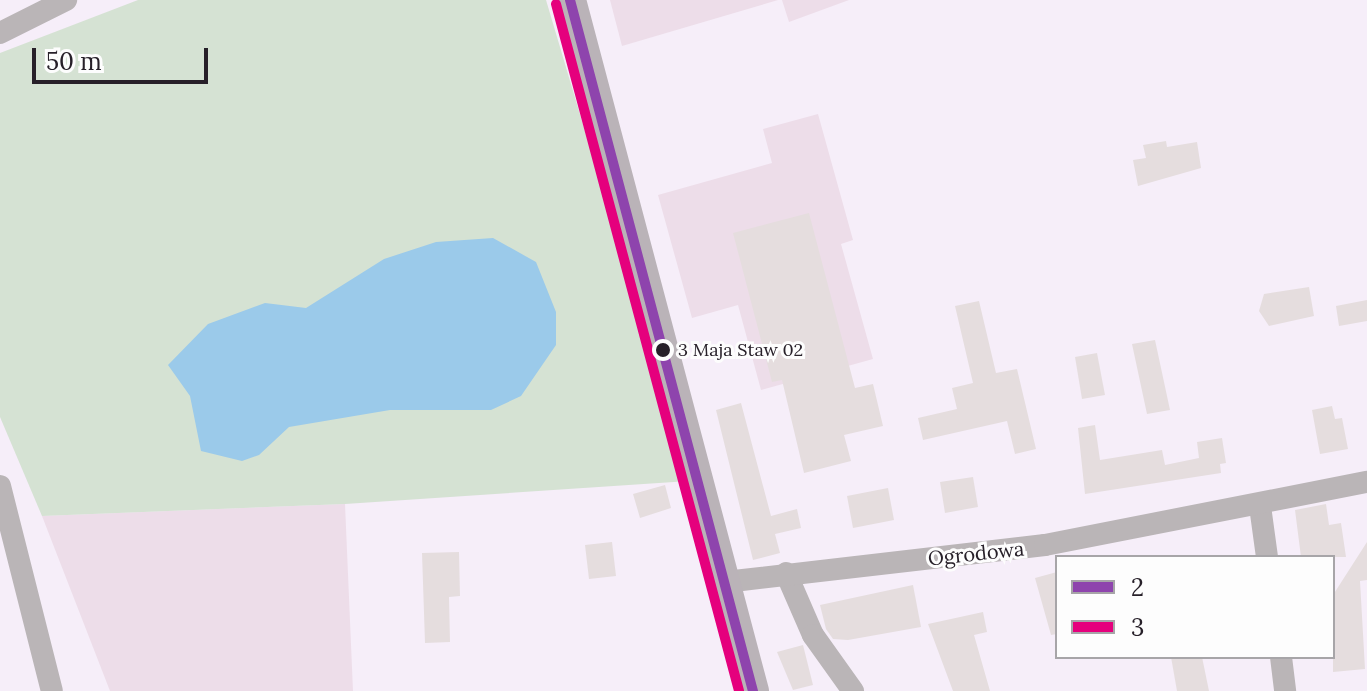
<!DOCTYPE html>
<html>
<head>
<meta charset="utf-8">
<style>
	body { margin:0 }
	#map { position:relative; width:1367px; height:691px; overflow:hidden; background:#f6eef9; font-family:Lora,serif }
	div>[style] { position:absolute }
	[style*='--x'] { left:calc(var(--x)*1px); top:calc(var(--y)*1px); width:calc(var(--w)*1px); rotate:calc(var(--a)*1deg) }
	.commercial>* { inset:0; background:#eddde9 }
	.green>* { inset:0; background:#d5e2d3 }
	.water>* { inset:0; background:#9bcaea }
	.building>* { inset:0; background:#e5ddde }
	.street>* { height:22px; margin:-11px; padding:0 11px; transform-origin:11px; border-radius:11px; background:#bab5b7 }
	.secondary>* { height:32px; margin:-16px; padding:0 16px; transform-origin:16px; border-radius:16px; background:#bab3b8 }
	.bus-1>* { height:10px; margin:-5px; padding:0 5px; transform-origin:5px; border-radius:5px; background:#8e44ad }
	.bus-2>* { height:10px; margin:-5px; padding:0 5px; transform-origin:5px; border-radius:5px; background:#e5007d }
	.dots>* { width:22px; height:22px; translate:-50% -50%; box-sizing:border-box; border:4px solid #fdfdfd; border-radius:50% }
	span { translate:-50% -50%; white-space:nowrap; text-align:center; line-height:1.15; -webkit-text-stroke:6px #fdfdfd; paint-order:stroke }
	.bus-label { font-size:18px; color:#272029 }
	.left { translate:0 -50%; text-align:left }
	.street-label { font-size:20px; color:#272029 }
	.legend { position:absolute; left:1055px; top:555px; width:280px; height:104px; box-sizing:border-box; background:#fdfdfd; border:2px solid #a7a5a8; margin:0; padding:10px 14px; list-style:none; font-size:24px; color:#272029 }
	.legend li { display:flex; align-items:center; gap:16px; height:40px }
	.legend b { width:40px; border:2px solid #a7a5a8 }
	.scale { position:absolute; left:32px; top:48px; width:176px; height:36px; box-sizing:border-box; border:4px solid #272029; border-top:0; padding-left:10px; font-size:24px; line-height:28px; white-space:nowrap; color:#272029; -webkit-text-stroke:6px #fdfdfd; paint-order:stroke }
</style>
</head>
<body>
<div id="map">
	<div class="commercial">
		<i style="clip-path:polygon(610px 0,778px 0,622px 46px)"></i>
		<i style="clip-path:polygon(782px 0,849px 0,789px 22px)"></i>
		<i style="clip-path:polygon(818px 114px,853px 240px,841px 244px,873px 359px,761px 390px,738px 305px,692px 318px,658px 195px,772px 163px,763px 129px)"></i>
		<i style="clip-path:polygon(345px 504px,353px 691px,110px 691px,42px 516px)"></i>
	</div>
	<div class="green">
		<i style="clip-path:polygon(138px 0,546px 0,689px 481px,345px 504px,42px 516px,0 417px,0 53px)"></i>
	</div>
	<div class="water">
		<i style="clip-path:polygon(493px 238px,536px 262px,556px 312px,556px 345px,521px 396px,491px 410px,390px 410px,289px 427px,259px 455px,242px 461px,201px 451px,190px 396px,168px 365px,208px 324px,265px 303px,306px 308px,384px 259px,436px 242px)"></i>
	</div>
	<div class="building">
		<i style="clip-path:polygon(1166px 141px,1167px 147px,1197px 142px,1201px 168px,1138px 186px,1133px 160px,1146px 158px,1143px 145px)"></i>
		<i style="clip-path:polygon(809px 213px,855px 388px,873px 384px,883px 426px,844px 435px,851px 461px,804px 473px,782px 380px,772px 382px,733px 233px)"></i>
		<i style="clip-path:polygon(1309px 287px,1314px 316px,1269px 326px,1259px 311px,1264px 294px)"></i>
		<i style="clip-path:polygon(1367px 300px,1367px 321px,1339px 326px,1336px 306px)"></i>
		<i style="clip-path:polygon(979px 301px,996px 373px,1017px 369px,1036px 449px,1015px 454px,1007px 421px,923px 440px,918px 418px,957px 409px,952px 388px,973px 383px,955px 306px)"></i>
		<i style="clip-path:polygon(1155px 340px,1170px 410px,1147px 414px,1132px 344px)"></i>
		<i style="clip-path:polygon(1097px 353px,1105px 395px,1082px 399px,1075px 357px)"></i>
		<i style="clip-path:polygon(741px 403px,771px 516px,797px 509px,801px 528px,775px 534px,780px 553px,753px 560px,716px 410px)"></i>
		<i style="clip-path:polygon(1332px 406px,1335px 419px,1342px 418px,1348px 449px,1320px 454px,1312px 410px)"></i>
		<i style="clip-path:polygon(1095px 425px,1100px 460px,1162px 450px,1165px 465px,1199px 458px,1197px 442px,1222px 438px,1226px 463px,1220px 464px,1221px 473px,1085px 494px,1078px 428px)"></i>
		<i style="clip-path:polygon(973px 477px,978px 507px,945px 513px,940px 482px)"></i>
		<i style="clip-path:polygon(665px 485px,671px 508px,640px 518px,633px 494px)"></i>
		<i style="clip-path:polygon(888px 488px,894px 520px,853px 528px,847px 496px)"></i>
		<i style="clip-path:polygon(1326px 504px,1329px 525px,1341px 523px,1346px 557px,1301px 557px,1295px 510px)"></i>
		<i style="clip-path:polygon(612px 542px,616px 576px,589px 579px,585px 545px)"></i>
		<i style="clip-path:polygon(1367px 542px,1367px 580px,1360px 581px,1365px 669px,1333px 672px,1333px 595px)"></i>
		<i style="clip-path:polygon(459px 552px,460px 596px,449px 597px,450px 642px,425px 643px,422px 553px)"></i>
		<i style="clip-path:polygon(1057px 572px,1057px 634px,1051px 635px,1035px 578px)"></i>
		<i style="clip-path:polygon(913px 585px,921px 627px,848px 640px,833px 639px,826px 629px,820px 605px)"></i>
		<i style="clip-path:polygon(983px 612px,987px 632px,974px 635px,990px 691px,953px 691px,928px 624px)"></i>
		<i style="clip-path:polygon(803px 645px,813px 685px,793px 690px,777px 652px)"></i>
		<i style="clip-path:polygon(1171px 657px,1202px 657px,1209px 691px,1177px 691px)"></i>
	</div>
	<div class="street">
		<i style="--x:0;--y:33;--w:74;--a:-26.6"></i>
		<i style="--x:0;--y:486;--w:211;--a:75.8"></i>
		<i style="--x:1260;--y:506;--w:51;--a:82.2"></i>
		<i style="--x:786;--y:573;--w:68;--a:66.5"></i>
		<i style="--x:813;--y:635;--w:69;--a:54.5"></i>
		<i style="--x:725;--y:582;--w:322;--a:-6.6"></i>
		<i style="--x:1045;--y:545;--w:328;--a:-11.1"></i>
		<i style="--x:1281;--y:657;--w:34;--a:83"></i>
	</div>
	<div class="secondary">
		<i style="--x:570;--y:0;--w:715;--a:75.17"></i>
	</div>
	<div class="bus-1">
		<i style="--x:570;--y:0;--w:715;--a:75.17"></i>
	</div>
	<div class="bus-2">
		<i style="--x:556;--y:4;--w:711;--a:75.08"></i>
	</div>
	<div class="dots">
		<i style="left:663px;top:350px;background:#272029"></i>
	</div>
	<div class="bus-label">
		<span class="left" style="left:678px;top:350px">3 Maja Staw 02</span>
	</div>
	<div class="street-label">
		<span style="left:976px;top:553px;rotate:-6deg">Ogrodowa</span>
	</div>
	<ul class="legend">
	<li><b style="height:10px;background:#8e44ad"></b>2</li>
	<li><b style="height:10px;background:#e5007d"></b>3</li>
	</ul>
	<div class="scale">50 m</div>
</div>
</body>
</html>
